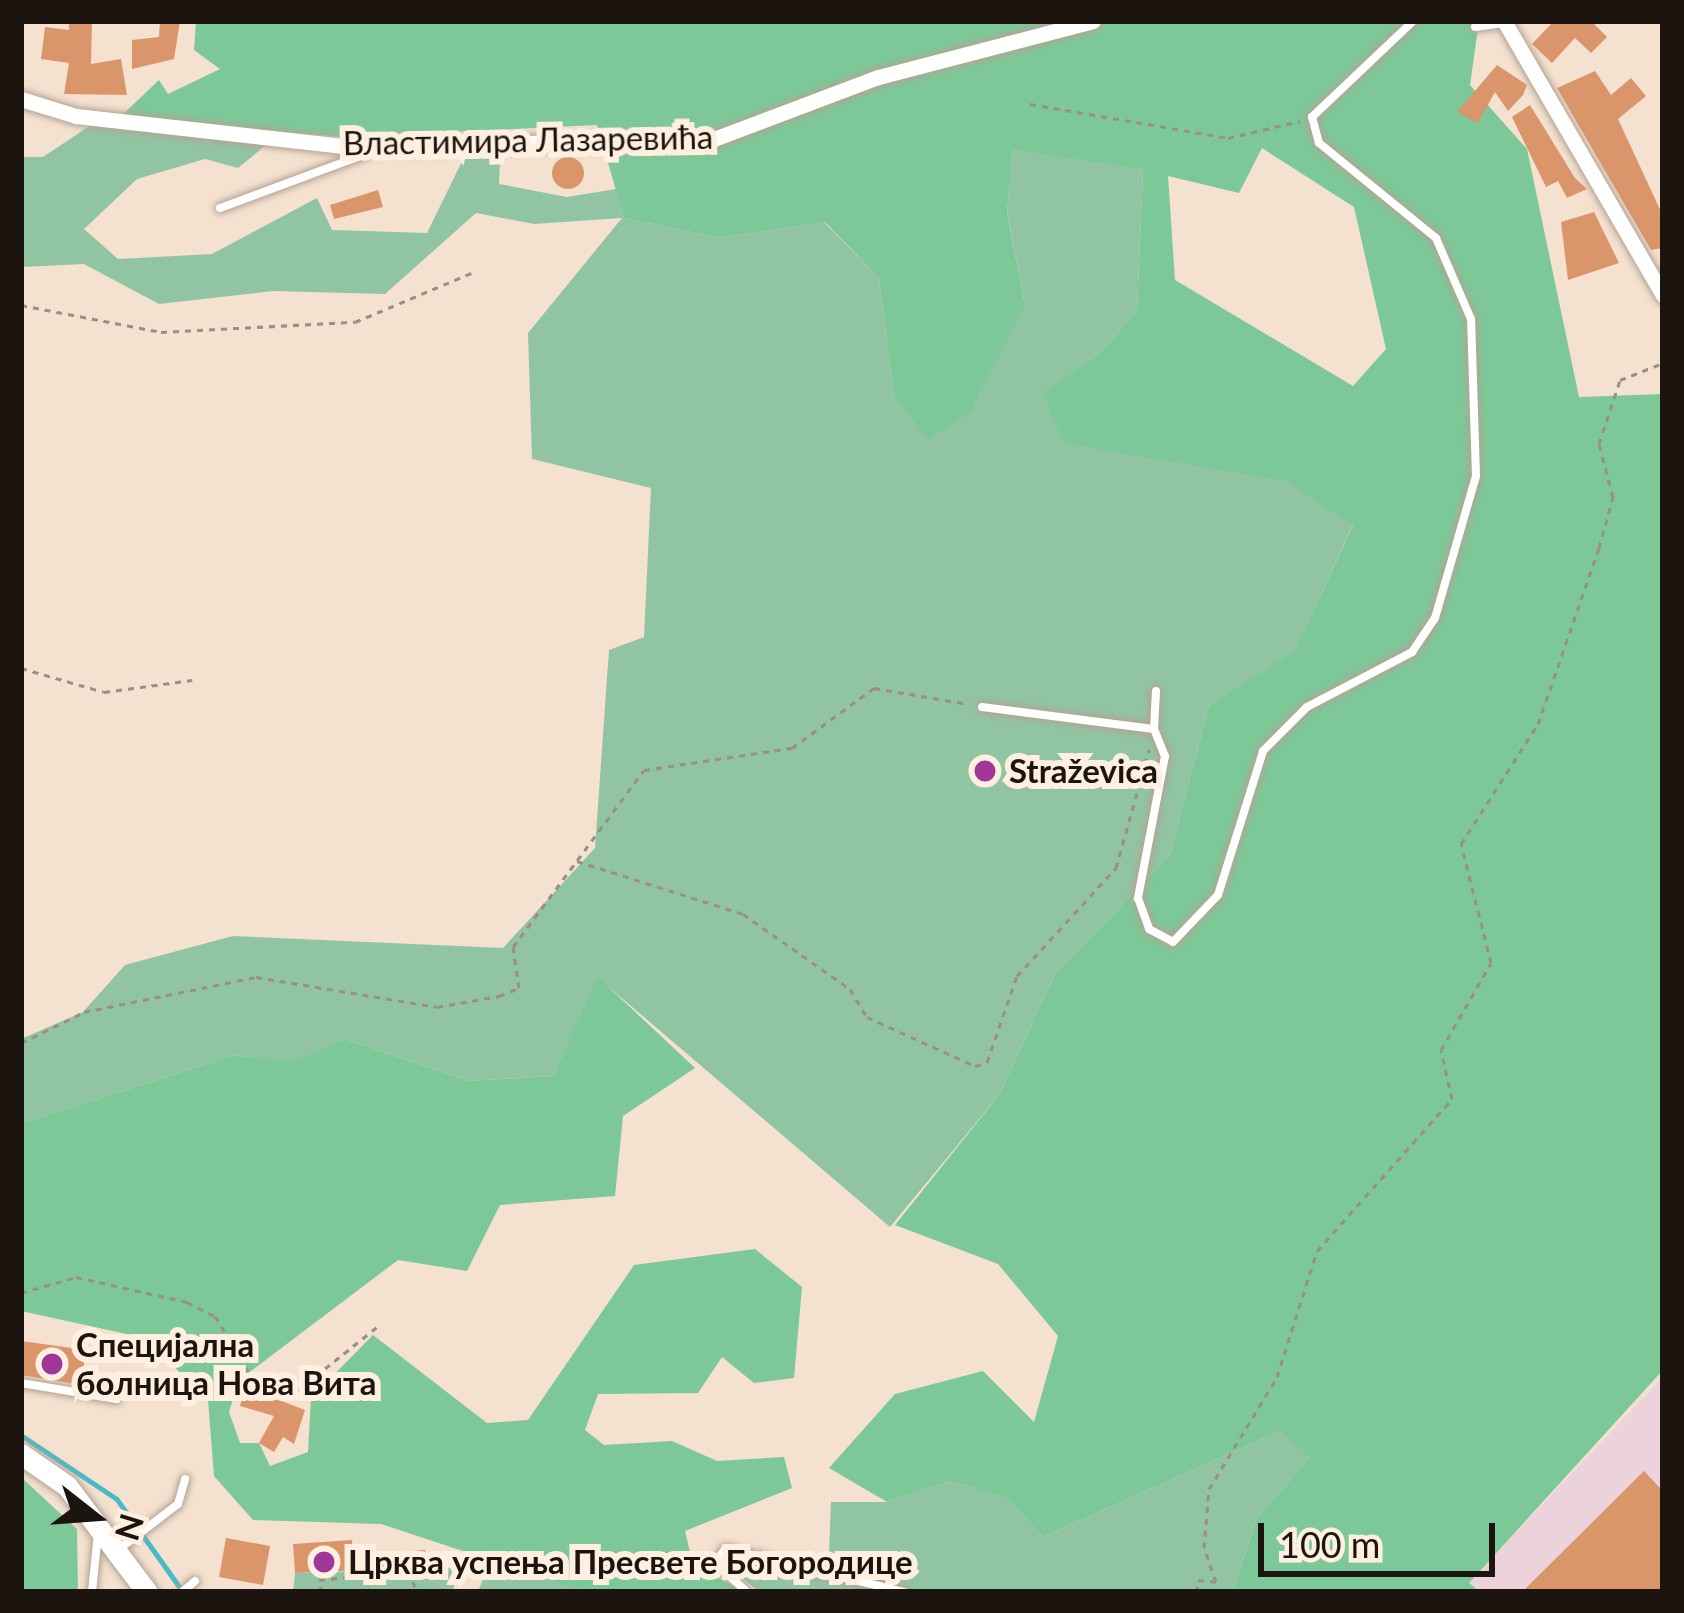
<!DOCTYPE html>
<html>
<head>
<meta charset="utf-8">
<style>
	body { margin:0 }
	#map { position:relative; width:1684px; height:1613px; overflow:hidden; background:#f4e1d0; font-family:Lato,sans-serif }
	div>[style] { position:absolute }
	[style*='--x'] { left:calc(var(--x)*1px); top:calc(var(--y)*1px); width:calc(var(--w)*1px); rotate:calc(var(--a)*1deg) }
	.industrial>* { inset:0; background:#ecd3db }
	.green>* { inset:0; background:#91c4a3 }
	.forest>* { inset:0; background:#7dc899 }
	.stream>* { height:4.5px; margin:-2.25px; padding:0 2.25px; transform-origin:2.25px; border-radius:2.25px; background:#4ab9c7 }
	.building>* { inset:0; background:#db956b }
	.round { border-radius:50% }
	.path>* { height:3px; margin-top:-1.5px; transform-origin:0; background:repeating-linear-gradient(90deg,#9c8e82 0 6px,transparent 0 12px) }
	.roads { filter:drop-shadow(0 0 3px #b5a393) drop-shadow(0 0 3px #b5a393) }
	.lane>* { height:8px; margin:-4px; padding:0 4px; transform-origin:4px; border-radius:4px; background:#fff }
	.street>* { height:15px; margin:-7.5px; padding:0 7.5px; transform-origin:7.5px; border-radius:7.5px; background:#fff }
	.secondary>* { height:21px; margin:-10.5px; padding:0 10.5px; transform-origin:10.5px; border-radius:10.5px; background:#fff }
	.dots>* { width:33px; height:33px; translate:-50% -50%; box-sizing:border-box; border:6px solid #feefe1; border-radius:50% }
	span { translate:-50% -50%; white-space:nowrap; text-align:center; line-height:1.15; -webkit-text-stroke:12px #feefe1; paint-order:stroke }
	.street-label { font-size:33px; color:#1c150f }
	.poi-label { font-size:33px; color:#1c150f; font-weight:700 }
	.left { translate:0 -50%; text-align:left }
	.frame { position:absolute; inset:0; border:24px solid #1c150f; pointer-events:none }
	.north { position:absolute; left:36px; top:1457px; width:120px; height:120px; -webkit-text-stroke:9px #feefe1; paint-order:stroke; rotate:107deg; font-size:33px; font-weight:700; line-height:48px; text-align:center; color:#1c150f }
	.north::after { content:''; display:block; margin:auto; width:42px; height:54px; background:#1c150f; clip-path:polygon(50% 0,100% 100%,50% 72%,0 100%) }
	.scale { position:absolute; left:1258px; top:1523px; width:237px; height:54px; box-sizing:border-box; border:6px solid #1c150f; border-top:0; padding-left:15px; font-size:36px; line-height:42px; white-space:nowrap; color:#1c150f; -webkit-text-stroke:9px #feefe1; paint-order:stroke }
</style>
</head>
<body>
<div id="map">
	<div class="industrial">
		<i style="clip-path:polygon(1663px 1377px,1663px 1592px,1478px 1592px,1468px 1583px)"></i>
	</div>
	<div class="green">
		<i style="clip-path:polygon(100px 119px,278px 135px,238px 168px,205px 159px,137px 179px,84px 229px,118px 259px,212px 254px,317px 198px,332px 230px,427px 233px,471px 143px,501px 139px,499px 184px,567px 197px,616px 189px,624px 218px,720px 238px,824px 222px,879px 278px,894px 396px,1025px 305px,1007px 212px,1013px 148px,1143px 170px,1137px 310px,1101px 352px,1044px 392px,1287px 481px,1353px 524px,1295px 652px,1209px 705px,1170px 855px,1055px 974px,999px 1095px,890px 1227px,597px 977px,553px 1076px,469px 1081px,345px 1039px,292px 1063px,234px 1055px,21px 1124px,21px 1039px,83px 1012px,125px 965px,233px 936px,503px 948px,595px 848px,609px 650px,644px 637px,651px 488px,532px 459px,528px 333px,622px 218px,534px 224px,476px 213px,385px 294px,273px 291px,159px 304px,84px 264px,21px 267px,21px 157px,43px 157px)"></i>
		<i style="clip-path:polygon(1280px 1431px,1311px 1456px,1256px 1520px,1233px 1592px,760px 1592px,726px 1566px,731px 1555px,828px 1578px,831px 1502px,887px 1502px,951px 1481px,1010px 1499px,1043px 1537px)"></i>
		<i style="clip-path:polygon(491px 1557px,498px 1559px,587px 1592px,478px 1592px)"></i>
		<i style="clip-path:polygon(461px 1568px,452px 1592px,293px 1592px,295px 1573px)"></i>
	</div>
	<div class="forest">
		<i style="clip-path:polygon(evenodd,196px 21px,1479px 21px,1470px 85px,1527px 149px,1579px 397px,1663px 394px,1663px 1370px,1469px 1583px,1480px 1592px,1233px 1592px,1256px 1520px,1310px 1457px,1280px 1431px,1043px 1537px,1009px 1499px,951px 1481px,887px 1502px,829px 1468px,895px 1394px,983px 1371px,1034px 1422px,1058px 1336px,998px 1264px,895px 1225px,999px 1095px,1055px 974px,1170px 855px,1209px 705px,1295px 651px,1353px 525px,1286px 481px,1063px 443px,1043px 392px,1101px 352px,1137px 310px,1143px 170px,1013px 149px,1007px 213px,1025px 305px,970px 413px,928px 439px,894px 396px,879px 278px,825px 222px,720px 238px,624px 218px,597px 125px,345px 137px,118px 119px,159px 80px,168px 94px,220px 69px,194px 50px,196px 21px,1262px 148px,1354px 207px,1386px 349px,1353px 386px,1175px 280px,1168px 176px,1239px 193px,1262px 148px)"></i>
		<i style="clip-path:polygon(597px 976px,695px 1068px,623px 1116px,615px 1196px,500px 1205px,467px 1271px,398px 1260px,239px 1380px,229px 1412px,240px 1443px,259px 1443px,270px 1466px,308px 1452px,311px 1398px,373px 1335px,487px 1423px,528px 1420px,634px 1265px,755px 1249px,802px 1287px,794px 1378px,754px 1383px,722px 1357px,698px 1393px,598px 1394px,585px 1430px,604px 1445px,672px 1441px,717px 1461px,784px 1457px,792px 1488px,685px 1531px,693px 1565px,746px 1592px,587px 1592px,381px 1524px,253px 1520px,214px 1476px,208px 1400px,145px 1338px,21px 1311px,21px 1124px,234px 1055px,292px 1062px,345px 1039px,469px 1081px,553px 1076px)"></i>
		<i style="clip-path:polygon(21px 1477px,77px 1529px,78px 1592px,21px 1592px)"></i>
	</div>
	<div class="stream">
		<i style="--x:21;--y:1435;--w:115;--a:33.7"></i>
		<i style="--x:117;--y:1499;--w:112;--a:54.5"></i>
	</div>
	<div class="building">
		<i style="clip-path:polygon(69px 21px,92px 21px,91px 64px,121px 59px,127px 95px,64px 94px,69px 63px,41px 59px,45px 27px,69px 30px)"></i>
		<i style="clip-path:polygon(160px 21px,180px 21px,174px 59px,132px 69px,132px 40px,159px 37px)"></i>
		<i style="clip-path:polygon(1554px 21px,1591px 21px,1607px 37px,1591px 53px,1575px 38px,1552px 63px,1532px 44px)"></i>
		<i style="clip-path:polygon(1497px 65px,1527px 85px,1523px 95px,1508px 111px,1495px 92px,1478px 123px,1457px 112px)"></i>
		<i style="clip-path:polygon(1595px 71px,1611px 95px,1631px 78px,1646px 96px,1618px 119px,1663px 216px,1663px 248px,1651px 250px,1557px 88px)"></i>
		<i style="clip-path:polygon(1530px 105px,1575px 178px,1587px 189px,1567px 198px,1558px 181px,1546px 187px,1512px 117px)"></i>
		<i class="round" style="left:552px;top:157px;width:32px;height:32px"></i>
		<i style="clip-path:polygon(378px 190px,383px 207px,334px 219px,330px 205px)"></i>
		<i style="clip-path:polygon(1594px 212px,1619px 263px,1568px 280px,1561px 222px)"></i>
		<i style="clip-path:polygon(21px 1341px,86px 1350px,81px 1385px,21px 1375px)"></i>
		<i style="clip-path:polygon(245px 1387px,305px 1410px,294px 1444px,283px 1437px,274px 1452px,259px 1443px,274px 1416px,240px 1406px)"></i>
		<i style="clip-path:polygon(1644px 1471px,1663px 1491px,1663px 1592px,1522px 1592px)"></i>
		<i style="clip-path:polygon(226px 1538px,270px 1546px,263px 1585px,219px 1577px)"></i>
		<i style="clip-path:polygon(352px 1540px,353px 1556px,425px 1550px,427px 1567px,295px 1573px,293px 1544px)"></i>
	</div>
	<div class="path">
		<i style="--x:1030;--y:104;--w:201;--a:9.7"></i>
		<i style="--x:1228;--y:138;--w:74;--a:-13.3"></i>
		<i style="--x:21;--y:305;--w:143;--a:10.9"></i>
		<i style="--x:161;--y:332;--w:194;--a:-3"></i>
		<i style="--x:355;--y:322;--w:131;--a:-22.9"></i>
		<i style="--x:21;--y:668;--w:86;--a:16.1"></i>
		<i style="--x:104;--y:692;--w:89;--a:-7.8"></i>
		<i style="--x:577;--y:861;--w:174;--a:17.7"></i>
		<i style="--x:743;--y:914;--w:131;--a:35"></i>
		<i style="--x:850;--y:989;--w:33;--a:59"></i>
		<i style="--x:867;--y:1017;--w:119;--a:24.4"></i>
		<i style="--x:975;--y:1066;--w:13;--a:-18"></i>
		<i style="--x:987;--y:1062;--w:91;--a:-70.8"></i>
		<i style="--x:1017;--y:976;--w:147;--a:-47.5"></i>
		<i style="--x:1116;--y:868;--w:123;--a:-74.4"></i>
		<i style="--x:21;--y:1043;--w:70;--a:-26.2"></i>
		<i style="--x:84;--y:1012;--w:176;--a:-11.5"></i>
		<i style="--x:256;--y:977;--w:183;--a:9.4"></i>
		<i style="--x:437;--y:1007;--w:63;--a:-10.1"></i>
		<i style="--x:499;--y:996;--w:22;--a:-22"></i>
		<i style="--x:519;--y:988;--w:41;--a:-98.3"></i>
		<i style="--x:513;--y:947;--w:220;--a:-53.5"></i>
		<i style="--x:644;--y:770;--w:150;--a:-8.5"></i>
		<i style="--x:792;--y:748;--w:102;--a:-36.2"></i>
		<i style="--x:874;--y:688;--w:96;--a:9.6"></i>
		<i style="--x:21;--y:1293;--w:57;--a:-16.2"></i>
		<i style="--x:76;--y:1277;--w:114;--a:12.7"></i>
		<i style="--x:187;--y:1302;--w:31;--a:27"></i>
		<i style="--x:215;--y:1316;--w:72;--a:59.2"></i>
		<i style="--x:252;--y:1378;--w:47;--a:16.1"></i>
		<i style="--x:297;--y:1391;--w:104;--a:-38.7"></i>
		<i style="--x:363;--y:1577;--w:16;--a:68"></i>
		<i style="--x:321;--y:1592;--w:12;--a:-99"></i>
		<i style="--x:319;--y:1580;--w:88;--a:-5.8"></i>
		<i style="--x:407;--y:1571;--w:24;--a:62"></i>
		<i style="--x:1197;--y:1592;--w:12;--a:-85"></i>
		<i style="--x:1198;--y:1580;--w:18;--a:6"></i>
		<i style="--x:1216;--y:1582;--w:36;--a:-109"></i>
		<i style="--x:1204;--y:1548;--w:59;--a:-85.2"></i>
		<i style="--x:1209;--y:1489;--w:131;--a:-58.7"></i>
		<i style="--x:1277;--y:1377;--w:132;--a:-72.4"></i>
		<i style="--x:1317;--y:1251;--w:203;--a:-48.4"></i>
		<i style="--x:1452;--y:1099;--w:50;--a:-102.7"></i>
		<i style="--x:1441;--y:1050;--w:100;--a:-60.1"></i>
		<i style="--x:1491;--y:963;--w:123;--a:-104.1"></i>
		<i style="--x:1461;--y:844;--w:143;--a:-57.3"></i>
		<i style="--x:1538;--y:724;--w:186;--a:-70.9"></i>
		<i style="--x:1599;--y:548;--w:53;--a:-74.6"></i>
		<i style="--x:1613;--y:497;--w:55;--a:-104.8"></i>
		<i style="--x:1599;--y:444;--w:67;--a:-71.8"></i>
		<i style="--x:1620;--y:380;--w:46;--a:-21.6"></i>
	</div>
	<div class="roads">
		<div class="lane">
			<i style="--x:1475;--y:27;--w:27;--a:-8"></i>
			<i style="--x:220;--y:208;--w:172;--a:-20.4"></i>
			<i style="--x:982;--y:707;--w:173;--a:7.3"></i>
			<i style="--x:1154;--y:729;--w:29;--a:68"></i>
			<i style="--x:1165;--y:756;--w:145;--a:100.8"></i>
			<i style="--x:1138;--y:898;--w:33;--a:70"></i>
			<i style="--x:1149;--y:929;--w:27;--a:28"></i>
			<i style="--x:1173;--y:942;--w:65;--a:-46.2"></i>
			<i style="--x:1218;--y:895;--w:151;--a:-72.6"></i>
			<i style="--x:1263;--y:751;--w:62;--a:-45"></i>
			<i style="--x:1307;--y:707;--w:119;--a:-27.6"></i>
			<i style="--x:1412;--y:652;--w:41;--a:-55.9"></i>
			<i style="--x:1435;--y:618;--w:148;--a:-73.9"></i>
			<i style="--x:1476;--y:476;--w:157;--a:-91.8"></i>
			<i style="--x:1471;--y:319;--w:88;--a:-113.4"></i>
			<i style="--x:1436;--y:238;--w:151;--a:-140.9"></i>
			<i style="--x:1319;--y:143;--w:27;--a:-105"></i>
			<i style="--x:1312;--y:117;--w:139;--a:-43.5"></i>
			<i style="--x:1154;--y:729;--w:38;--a:-87"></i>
			<i style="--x:21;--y:1383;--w:97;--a:9.5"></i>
			<i style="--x:119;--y:1549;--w:74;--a:-37.3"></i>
			<i style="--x:178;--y:1504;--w:26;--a:-74"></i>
			<i style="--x:92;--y:1592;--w:59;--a:-84.2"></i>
			<i style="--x:182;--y:1592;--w:17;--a:-40"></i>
			<i style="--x:747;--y:1592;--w:43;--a:-137.8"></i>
			<i style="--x:715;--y:1563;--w:17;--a:-54"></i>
			<i style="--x:725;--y:1549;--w:184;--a:13.5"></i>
		</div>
		<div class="street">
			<i style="--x:1504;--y:21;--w:317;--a:59.9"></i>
			<i style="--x:21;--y:99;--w:58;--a:17.2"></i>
			<i style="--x:76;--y:116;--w:269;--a:6.4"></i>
			<i style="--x:343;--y:146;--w:368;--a:-0.9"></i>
			<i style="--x:711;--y:140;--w:178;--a:-20.7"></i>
			<i style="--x:878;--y:77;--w:222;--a:-14.6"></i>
		</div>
		<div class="secondary">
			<i style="--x:21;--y:1454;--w:56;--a:34.8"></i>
			<i style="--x:67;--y:1486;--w:133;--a:53"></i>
		</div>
	</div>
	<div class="dots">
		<i style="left:985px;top:771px;background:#a03698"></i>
		<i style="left:52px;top:1364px;background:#a03698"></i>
		<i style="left:324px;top:1562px;background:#a03698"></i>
	</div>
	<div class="street-label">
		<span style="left:528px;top:140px;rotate:-1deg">Властимира Лазаревића</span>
	</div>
	<div class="poi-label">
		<span class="left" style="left:1009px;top:771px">Straževica</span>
		<span class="left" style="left:76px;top:1364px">Специјална<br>болница Нова Вита</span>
		<span class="left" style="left:348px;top:1562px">Црква успења Пресвете Богородице</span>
	</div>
	<div class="frame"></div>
	<div class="north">N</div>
	<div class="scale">100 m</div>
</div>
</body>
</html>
